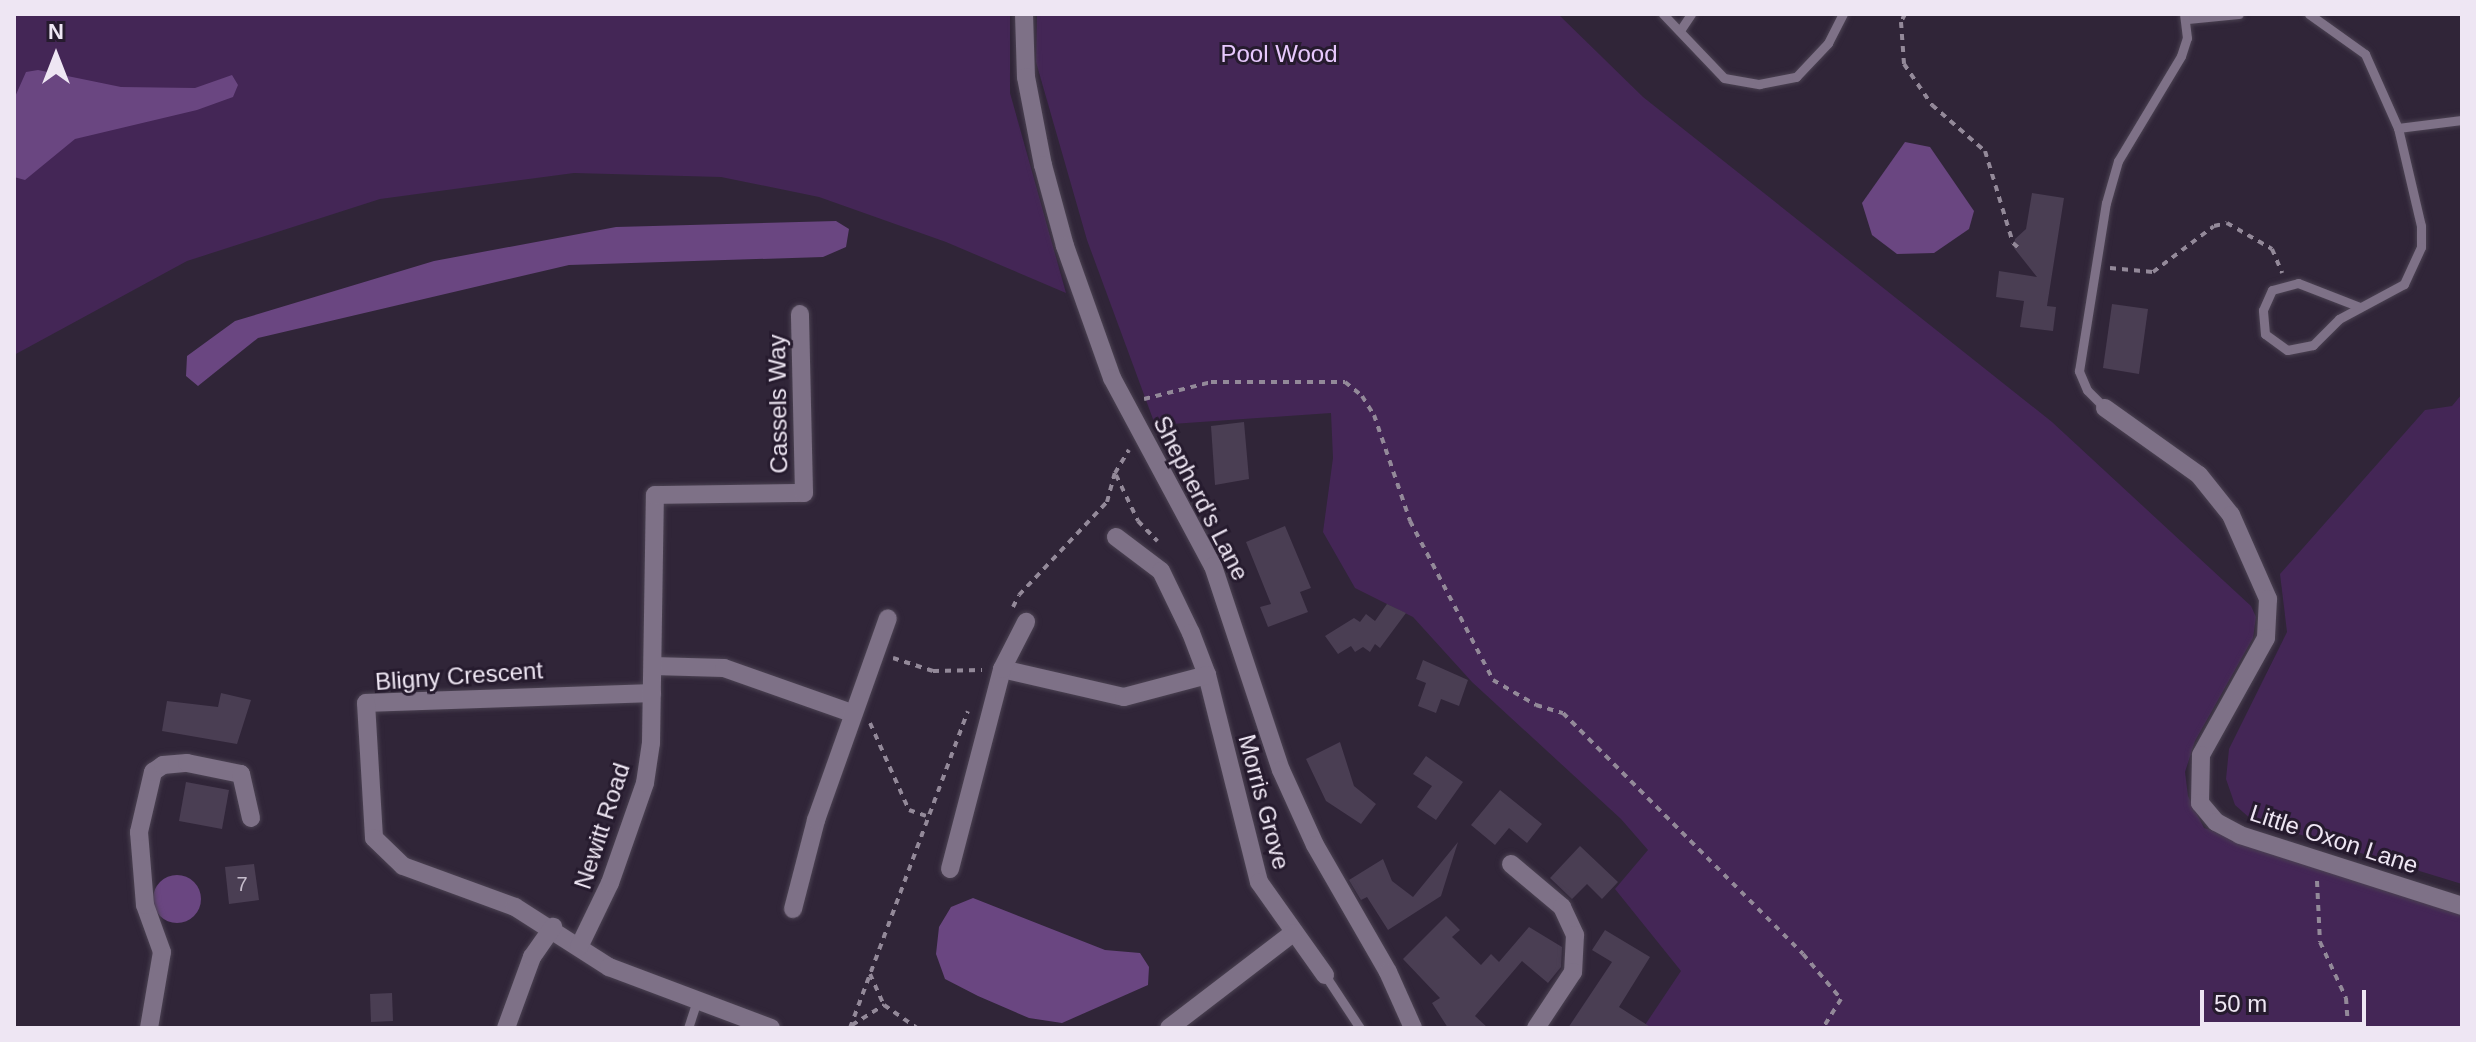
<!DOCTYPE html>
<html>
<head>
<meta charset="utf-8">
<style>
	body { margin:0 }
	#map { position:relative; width:2476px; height:1042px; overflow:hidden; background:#302538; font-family:Arial,sans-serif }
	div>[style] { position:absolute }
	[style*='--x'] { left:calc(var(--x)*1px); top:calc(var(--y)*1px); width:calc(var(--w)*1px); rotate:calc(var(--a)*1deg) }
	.green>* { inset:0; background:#442656 }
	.water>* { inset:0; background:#6a4681 }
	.round { border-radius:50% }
	.building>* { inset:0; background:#4a3e53 }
	.path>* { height:4px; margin-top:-2px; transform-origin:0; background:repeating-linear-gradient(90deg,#938999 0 6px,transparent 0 12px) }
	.roads { filter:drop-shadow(0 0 2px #4b4252) drop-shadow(0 0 2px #4b4252) }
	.service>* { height:9px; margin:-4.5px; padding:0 4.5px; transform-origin:4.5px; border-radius:4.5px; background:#7e7187 }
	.minor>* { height:18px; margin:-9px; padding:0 9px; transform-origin:9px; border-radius:9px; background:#7e7187 }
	span { translate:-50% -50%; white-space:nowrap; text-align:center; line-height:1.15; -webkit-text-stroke:6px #261b2e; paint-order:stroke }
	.number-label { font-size:20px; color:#c5bccb }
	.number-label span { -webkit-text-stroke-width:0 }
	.park-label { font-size:24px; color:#e7c8fd }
	.street-label { font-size:24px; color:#eee6f3 }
	.frame { position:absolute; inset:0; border:16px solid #eee6f3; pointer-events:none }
	.north { position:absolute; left:16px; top:16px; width:80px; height:80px; -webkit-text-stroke:6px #261b2e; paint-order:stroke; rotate:0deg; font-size:22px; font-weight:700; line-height:32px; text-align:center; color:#eee6f3 }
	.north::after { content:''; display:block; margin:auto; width:28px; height:36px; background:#eee6f3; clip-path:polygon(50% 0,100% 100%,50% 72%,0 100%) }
	.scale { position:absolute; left:2200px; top:990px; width:166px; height:36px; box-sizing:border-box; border:4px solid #eee6f3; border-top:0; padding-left:10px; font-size:24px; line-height:28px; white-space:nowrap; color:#eee6f3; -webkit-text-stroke:6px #261b2e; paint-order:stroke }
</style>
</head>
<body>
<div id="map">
	<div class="green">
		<i style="clip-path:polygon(14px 14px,1010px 14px,1010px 93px,1066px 293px,946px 242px,819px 197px,721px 177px,574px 173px,380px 199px,187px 261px,14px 355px)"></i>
		<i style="clip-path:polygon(1037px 14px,1558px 14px,1643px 97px,2052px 422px,2251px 606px,2256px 617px,2253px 638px,2195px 741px,2185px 772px,2188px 796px,2204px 828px,2462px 912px,2462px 1028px,1643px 1028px,1681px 971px,1615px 889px,1648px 850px,1621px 819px,1472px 682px,1413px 617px,1355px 588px,1323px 532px,1333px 458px,1331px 413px,1172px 424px,1157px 430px,1087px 240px,1036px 62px)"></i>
		<i style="clip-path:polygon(2462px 394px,2462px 884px,2252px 820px,2235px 805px,2226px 779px,2229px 749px,2287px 632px,2280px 574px,2425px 410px,2452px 406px)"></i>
	</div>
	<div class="water">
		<i style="clip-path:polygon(38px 70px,121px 87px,195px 88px,232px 75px,238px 85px,233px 97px,197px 110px,75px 139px,25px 180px,14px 177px,14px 99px,26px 72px)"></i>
		<i style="clip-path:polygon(1905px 142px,1930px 147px,1974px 211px,1969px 229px,1934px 253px,1897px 254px,1872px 235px,1862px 203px)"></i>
		<i style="clip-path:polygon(836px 221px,849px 229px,846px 247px,823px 257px,569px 265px,258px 338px,198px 386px,186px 376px,187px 356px,235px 321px,434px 261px,616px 227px)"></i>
		<i class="round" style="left:153px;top:875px;width:48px;height:48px"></i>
		<i style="clip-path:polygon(973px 898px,1105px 950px,1140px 953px,1149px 967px,1148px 985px,1062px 1023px,1029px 1018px,978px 996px,945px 979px,936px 954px,939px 927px,951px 907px)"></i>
	</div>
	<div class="building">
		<i style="clip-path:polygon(2032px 193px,2064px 198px,2047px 306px,2056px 307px,2053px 331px,2020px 327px,2024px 301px,1996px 297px,1999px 271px,2037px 277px,2014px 248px,2015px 239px,2026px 229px)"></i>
		<i style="clip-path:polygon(2112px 304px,2148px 309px,2139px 374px,2103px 368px)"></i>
		<i style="clip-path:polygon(1244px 422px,1249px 479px,1215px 485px,1211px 426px)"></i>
		<i style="clip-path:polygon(1285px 526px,1311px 588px,1300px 592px,1308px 612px,1268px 627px,1260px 607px,1271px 604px,1246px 542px)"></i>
		<i style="clip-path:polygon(1387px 604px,1406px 613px,1380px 648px,1375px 644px,1370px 652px,1363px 647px,1355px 652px,1351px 646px,1338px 654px,1325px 636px,1354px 618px,1360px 622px,1366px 614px,1375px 621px)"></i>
		<i style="clip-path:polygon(1423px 660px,1468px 680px,1459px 706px,1441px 699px,1436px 713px,1418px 706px,1426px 683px,1416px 679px)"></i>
		<i style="clip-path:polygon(221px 693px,251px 700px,237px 744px,162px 731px,167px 701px,218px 707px)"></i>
		<i style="clip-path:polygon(1340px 742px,1354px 786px,1376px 804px,1361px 824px,1326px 801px,1306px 759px)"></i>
		<i style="clip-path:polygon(1426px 756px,1463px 782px,1436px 820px,1417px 807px,1432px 786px,1413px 774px)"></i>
		<i style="clip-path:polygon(186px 782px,229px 790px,222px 829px,179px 821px)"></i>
		<i style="clip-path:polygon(1500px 790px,1542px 824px,1527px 843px,1509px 828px,1495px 845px,1471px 825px)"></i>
		<i style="clip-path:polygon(1458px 842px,1441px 896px,1388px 930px,1367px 897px,1361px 900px,1349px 880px,1383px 859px,1392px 881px,1413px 897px)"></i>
		<i style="clip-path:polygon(1580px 846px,1618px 882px,1602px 899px,1587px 884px,1572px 899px,1550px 878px)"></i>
		<i style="clip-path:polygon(254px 864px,259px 900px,229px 904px,225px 867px)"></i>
		<i style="clip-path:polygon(1446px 916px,1460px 930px,1452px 937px,1481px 965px,1491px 954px,1499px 962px,1529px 927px,1562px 947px,1561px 967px,1548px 983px,1522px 961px,1475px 1016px,1488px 1028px,1448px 1028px,1432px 1003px,1440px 998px,1403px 959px)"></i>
		<i style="clip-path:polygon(1605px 930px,1650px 957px,1619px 1007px,1652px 1028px,1568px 1028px,1612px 962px,1592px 950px)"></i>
		<i style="clip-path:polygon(392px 993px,393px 1021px,371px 1022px,370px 994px)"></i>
	</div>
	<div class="path">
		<i style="--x:1905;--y:14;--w:9;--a:117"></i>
		<i style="--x:1901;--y:22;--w:42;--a:85.9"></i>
		<i style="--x:1904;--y:64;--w:50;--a:55.7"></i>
		<i style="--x:1932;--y:105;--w:70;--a:41"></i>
		<i style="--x:1985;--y:151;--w:96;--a:73.1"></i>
		<i style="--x:2013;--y:243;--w:9;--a:41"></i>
		<i style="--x:2110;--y:268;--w:43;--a:5.3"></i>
		<i style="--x:2153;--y:272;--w:76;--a:-37"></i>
		<i style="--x:2214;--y:226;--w:13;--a:-13"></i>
		<i style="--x:2227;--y:223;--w:52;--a:30"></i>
		<i style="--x:2272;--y:249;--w:26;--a:67"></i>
		<i style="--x:1144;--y:399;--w:69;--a:-14.2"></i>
		<i style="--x:1211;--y:382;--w:134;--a:0"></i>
		<i style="--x:1345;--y:382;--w:22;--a:39"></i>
		<i style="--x:1362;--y:396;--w:22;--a:58"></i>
		<i style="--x:1374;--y:415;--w:112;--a:71.2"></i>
		<i style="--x:1410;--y:521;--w:179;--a:62.4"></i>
		<i style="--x:1493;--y:680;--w:50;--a:30.2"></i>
		<i style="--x:1536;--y:705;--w:28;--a:17"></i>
		<i style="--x:1563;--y:713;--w:340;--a:45.1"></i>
		<i style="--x:1803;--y:954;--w:59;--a:49.8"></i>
		<i style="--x:1841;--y:999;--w:34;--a:122"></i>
		<i style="--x:1116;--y:475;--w:51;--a:64.4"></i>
		<i style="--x:1138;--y:521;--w:28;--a:46"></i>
		<i style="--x:1013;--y:607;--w:13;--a:-63"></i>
		<i style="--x:1019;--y:595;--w:128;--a:-46.6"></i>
		<i style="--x:1107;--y:502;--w:30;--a:-75"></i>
		<i style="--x:1115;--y:473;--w:27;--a:-59"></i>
		<i style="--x:893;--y:658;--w:42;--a:18"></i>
		<i style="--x:933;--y:671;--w:49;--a:-1.2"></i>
		<i style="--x:870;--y:723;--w:95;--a:65.9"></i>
		<i style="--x:909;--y:810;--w:18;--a:19"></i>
		<i style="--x:2317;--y:881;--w:61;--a:87.2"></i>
		<i style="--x:2320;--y:942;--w:62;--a:65.1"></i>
		<i style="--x:2346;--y:998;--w:30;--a:86"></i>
		<i style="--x:870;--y:974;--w:34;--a:66"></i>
		<i style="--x:884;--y:1005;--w:40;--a:34.9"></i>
		<i style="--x:852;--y:1025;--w:38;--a:-32"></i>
		<i style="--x:850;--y:1028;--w:338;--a:-69.6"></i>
	</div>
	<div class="roads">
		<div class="service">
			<i style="--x:1663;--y:14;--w:88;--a:46.4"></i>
			<i style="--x:1724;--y:78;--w:36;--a:10"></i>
			<i style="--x:1759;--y:84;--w:38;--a:-11"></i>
			<i style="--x:1796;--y:77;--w:47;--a:-46.7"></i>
			<i style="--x:1828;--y:43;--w:33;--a:-63"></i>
			<i style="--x:2309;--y:14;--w:69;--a:35.5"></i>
			<i style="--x:2365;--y:54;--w:81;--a:66"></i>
			<i style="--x:2398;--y:128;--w:101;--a:76.8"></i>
			<i style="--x:2421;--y:226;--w:21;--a:90"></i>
			<i style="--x:2421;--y:247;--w:41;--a:114.7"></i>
			<i style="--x:2404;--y:284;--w:74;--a:151.7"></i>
			<i style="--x:2339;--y:319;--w:37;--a:135"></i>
			<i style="--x:2313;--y:345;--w:26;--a:169"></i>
			<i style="--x:2287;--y:350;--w:27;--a:-144"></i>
			<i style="--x:2265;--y:334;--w:24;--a:-95"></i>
			<i style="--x:2263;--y:310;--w:22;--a:-66"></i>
			<i style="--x:2272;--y:290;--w:27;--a:-15"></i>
			<i style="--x:2298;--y:283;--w:66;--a:21.2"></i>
			<i style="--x:2187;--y:19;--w:52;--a:-5.5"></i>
			<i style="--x:1681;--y:29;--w:18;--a:-56"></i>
			<i style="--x:2398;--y:128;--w:64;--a:-7.1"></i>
			<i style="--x:2105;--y:408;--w:25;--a:-135"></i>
			<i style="--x:2087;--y:390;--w:21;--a:-113"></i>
			<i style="--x:2079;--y:371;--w:170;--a:-80.9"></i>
			<i style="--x:2106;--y:203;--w:44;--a:-74.1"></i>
			<i style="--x:2118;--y:161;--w:122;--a:-59"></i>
			<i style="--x:2181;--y:56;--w:19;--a:-72"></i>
			<i style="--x:2187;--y:38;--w:24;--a:-97"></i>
			<i style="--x:1325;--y:975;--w:64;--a:56.6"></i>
			<i style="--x:688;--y:1028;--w:28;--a:-72"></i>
		</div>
		<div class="minor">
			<i style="--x:1024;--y:14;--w:63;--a:88.2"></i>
			<i style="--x:1026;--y:77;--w:90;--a:79.1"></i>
			<i style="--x:1043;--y:165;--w:84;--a:74.8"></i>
			<i style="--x:1065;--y:246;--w:140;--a:70.4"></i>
			<i style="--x:1112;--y:378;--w:213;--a:61.8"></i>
			<i style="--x:1213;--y:566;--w:215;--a:71.6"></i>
			<i style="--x:1281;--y:770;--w:82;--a:65.6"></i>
			<i style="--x:1315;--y:845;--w:146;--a:60.1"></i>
			<i style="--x:1388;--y:972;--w:61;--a:65.9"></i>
			<i style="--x:2105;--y:408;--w:115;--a:35.5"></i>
			<i style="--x:2199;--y:475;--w:51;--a:51.3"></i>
			<i style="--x:2231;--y:515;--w:92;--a:66.2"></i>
			<i style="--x:2268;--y:599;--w:39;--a:93"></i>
			<i style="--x:2266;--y:638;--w:134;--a:119.1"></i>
			<i style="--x:2201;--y:755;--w:48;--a:91.2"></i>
			<i style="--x:2200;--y:803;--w:25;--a:50"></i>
			<i style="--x:2216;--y:822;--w:27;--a:28"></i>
			<i style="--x:2240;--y:835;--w:233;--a:17.7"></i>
			<i style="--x:1116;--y:537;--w:56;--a:37.1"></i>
			<i style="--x:1161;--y:571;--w:69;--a:64.2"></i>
			<i style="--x:1191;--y:633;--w:45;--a:69.1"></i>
			<i style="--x:1207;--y:675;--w:213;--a:75.9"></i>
			<i style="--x:1259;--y:882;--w:114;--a:54.6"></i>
			<i style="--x:653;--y:666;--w:71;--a:1.6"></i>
			<i style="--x:724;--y:668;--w:136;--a:19.4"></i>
			<i style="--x:1002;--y:669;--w:125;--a:12.9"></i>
			<i style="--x:1124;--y:697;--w:86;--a:-14.8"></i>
			<i style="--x:652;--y:693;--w:286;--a:178"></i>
			<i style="--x:366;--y:703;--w:135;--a:86.6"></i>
			<i style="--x:374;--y:838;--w:40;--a:44"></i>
			<i style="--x:403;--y:866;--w:119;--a:20.1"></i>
			<i style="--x:515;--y:907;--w:112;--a:32.6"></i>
			<i style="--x:609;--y:967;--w:173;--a:20.6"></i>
			<i style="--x:1511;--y:864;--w:67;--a:40.1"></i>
			<i style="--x:1562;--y:907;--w:31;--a:65"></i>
			<i style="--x:1575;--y:935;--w:37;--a:93"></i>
			<i style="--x:1573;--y:972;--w:67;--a:123.5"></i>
			<i style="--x:950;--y:869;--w:207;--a:-75.4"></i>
			<i style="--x:1002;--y:669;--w:53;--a:-62.9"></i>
			<i style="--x:793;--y:909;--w:92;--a:-75.5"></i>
			<i style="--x:816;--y:820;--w:214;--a:-70.4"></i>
			<i style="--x:579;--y:947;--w:71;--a:-64.2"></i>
			<i style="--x:610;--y:883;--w:106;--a:-70.7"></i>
			<i style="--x:645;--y:783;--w:40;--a:-81.5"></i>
			<i style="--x:651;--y:743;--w:248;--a:-89.1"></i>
			<i style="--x:655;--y:495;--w:149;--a:-0.8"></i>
			<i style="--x:804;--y:493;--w:179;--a:-91.3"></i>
			<i style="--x:149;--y:1028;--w:77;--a:-80.3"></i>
			<i style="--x:162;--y:952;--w:50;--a:-109.9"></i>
			<i style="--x:145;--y:905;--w:73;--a:-94.7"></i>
			<i style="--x:139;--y:832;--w:62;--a:-76.9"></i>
			<i style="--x:153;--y:772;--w:12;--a:-35"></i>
			<i style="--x:163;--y:765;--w:24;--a:-5"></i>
			<i style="--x:187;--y:763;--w:55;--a:11.5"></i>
			<i style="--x:241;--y:774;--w:45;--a:77.2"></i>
			<i style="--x:506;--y:1028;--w:76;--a:-69.9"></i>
			<i style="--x:532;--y:957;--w:37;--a:-55"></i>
			<i style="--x:1169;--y:1028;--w:156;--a:-37.5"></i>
		</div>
	</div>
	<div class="number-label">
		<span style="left:242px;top:884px">7</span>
	</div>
	<div class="park-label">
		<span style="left:1279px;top:54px">Pool Wood</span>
	</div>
	<div class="street-label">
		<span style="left:778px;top:404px;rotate:-91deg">Cassels Way</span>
		<span style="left:1201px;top:498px;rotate:63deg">Shepherd's Lane</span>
		<span style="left:459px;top:676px;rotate:-4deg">Bligny Crescent</span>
		<span style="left:1264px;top:802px;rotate:75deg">Morris Grove</span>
		<span style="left:602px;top:826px;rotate:-72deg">Newitt Road</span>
		<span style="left:2334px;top:839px;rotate:18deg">Little Oxon Lane</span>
	</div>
	<div class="frame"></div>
	<div class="north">N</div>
	<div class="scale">50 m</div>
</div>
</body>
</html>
